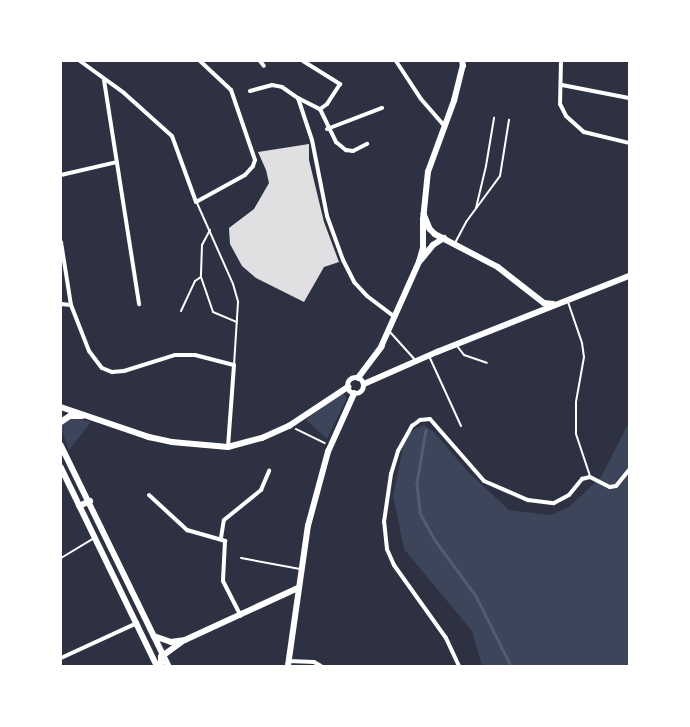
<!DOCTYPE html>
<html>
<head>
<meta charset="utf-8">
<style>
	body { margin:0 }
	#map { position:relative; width:690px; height:727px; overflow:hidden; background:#2d3142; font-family:Lora,serif }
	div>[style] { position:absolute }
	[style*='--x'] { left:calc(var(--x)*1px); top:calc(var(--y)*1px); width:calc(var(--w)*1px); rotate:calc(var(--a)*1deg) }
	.green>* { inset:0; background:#3c4559 }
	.stream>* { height:2.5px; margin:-1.25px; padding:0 1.25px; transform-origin:1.25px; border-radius:1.25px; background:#4f5d75 }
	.building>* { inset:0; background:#e0e0e3 }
	.path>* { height:1.5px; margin:-0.75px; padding:0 0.75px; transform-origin:0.75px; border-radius:0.75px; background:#fff }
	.service>* { height:2px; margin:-1px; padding:0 1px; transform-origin:1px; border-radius:1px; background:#fff }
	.minor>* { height:4px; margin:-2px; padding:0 2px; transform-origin:2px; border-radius:2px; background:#fff }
	.tertiary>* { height:5.5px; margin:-2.75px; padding:0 2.75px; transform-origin:2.75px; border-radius:2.75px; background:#fff }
	.tertiary>.ring { margin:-2.75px; padding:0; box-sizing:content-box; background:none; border:5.5px solid #fff; border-radius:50% }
	span { translate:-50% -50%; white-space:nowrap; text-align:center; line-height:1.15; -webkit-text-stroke:4px #fff; paint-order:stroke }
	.frame { position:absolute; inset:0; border:62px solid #fff; pointer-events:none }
</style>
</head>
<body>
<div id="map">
	<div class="green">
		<i style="clip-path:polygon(342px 392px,347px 398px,327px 439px,306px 420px)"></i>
		<i style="clip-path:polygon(61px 415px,91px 422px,69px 450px,61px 429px)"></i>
		<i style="clip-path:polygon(629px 422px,629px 666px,482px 666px,472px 631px,404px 549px,393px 495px,405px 439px,413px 430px,424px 425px,433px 431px,469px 473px,509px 510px,551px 515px,569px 507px,601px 477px)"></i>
	</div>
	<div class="stream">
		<i style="--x:426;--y:430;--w:54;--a:99.6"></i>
		<i style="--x:417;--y:483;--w:30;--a:84"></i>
		<i style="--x:420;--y:513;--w:31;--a:61"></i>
		<i style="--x:435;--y:540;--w:69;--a:53.8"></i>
		<i style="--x:476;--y:596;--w:78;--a:63.4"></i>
	</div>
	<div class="building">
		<i style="clip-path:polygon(309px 144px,309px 160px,324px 222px,339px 262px,324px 267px,304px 302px,256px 278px,242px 266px,230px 244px,229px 228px,254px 209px,269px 183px,266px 170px,258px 152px)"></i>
	</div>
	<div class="path">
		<i style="--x:296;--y:429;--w:32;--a:26"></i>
	</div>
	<div class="service">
		<i style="--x:197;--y:203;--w:89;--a:66"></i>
		<i style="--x:233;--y:284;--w:19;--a:74"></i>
		<i style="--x:238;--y:302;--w:63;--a:93.6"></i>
		<i style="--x:476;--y:208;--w:43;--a:-76.6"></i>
		<i style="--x:486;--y:166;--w:49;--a:-80.5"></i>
		<i style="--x:210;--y:230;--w:17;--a:118"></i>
		<i style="--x:202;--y:245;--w:32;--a:92"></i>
		<i style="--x:201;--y:277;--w:37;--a:71"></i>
		<i style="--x:213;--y:312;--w:26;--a:23"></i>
		<i style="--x:455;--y:243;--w:24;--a:-62"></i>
		<i style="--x:466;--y:222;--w:57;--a:-53.5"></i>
		<i style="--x:500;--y:176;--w:57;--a:-80.9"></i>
		<i style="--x:568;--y:302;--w:43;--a:71.1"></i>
		<i style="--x:582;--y:343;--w:14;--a:82"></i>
		<i style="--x:584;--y:357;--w:46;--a:100.1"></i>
		<i style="--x:576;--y:402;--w:32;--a:90"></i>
		<i style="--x:576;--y:434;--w:44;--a:71.6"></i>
		<i style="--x:181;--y:311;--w:33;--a:-65"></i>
		<i style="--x:195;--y:281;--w:7;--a:-34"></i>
		<i style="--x:390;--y:332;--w:38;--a:48"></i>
		<i style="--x:457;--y:346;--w:11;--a:52"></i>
		<i style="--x:464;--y:355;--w:24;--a:19"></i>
		<i style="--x:429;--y:356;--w:77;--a:65.4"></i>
		<i style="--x:61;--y:558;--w:39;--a:-31"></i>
		<i style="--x:241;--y:558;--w:60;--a:10.6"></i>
	</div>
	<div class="minor">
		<i style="--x:80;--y:61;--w:54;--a:36"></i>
		<i style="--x:124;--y:93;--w:64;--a:41.9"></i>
		<i style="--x:172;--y:136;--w:70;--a:70"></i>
		<i style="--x:196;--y:202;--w:56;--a:-28.9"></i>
		<i style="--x:245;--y:175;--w:12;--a:-48"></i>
		<i style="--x:253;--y:166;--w:6;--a:-72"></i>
		<i style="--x:255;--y:160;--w:74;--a:-108.9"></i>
		<i style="--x:231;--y:90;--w:42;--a:-136.9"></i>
		<i style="--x:260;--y:61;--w:6;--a:51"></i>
		<i style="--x:303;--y:61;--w:44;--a:31.9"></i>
		<i style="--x:340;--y:84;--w:24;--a:123"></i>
		<i style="--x:327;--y:104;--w:9;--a:144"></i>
		<i style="--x:396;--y:61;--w:45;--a:56.7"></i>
		<i style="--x:421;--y:99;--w:37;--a:49"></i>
		<i style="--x:561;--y:61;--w:43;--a:91.3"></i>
		<i style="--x:560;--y:104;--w:13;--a:63"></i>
		<i style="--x:566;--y:116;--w:24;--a:42"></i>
		<i style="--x:584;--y:132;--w:46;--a:13.7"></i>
		<i style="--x:104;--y:80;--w:227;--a:81.1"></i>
		<i style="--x:562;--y:85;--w:68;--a:11"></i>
		<i style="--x:250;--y:91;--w:23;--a:-15"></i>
		<i style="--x:272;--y:85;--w:10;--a:11"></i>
		<i style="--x:282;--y:87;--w:19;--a:35"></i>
		<i style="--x:298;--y:98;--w:25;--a:27"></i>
		<i style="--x:320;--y:109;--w:37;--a:64"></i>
		<i style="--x:336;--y:142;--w:13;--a:39"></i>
		<i style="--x:346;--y:150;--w:7;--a:8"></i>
		<i style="--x:353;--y:151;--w:16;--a:-27"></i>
		<i style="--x:298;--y:98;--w:44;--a:71.6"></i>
		<i style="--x:312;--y:140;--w:77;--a:78.8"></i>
		<i style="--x:327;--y:216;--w:47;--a:70"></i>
		<i style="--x:343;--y:260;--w:25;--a:63"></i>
		<i style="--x:354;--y:282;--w:19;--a:47"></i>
		<i style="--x:367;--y:296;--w:35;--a:37"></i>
		<i style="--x:327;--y:129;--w:59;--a:-20.9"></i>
		<i style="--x:61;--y:175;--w:57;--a:-13.1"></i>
		<i style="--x:61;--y:242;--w:64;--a:81"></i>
		<i style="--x:71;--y:305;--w:49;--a:68.6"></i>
		<i style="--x:89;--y:351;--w:21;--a:53"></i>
		<i style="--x:102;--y:368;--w:11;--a:22"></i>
		<i style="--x:112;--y:372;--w:12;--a:-5"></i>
		<i style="--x:124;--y:371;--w:53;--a:-17.4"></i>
		<i style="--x:175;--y:355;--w:20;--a:0"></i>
		<i style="--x:195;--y:355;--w:40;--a:14.4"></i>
		<i style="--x:234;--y:365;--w:82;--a:94.2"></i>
		<i style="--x:61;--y:304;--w:10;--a:6"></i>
		<i style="--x:149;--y:495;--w:52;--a:42.6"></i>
		<i style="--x:187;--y:530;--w:40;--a:16"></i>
		<i style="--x:225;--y:541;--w:40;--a:92.9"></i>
		<i style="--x:223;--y:581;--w:39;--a:63"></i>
		<i style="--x:221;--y:538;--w:18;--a:-81"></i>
		<i style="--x:224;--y:520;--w:48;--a:-39"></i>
		<i style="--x:261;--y:490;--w:21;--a:-67"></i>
		<i style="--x:61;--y:658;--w:84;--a:-24.7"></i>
		<i style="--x:288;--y:661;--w:26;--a:2"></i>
		<i style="--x:314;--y:662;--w:8;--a:30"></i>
		<i style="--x:459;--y:666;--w:31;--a:-115"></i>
		<i style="--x:446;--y:638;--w:90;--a:-125.5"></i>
		<i style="--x:394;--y:565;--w:17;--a:-114"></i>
		<i style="--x:387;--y:549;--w:27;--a:-96"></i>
		<i style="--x:384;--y:522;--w:49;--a:-81.7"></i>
		<i style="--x:391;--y:474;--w:24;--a:-73"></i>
		<i style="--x:398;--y:451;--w:29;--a:-61"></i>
		<i style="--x:412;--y:426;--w:10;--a:-37"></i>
		<i style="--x:420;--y:420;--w:10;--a:-6"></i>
		<i style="--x:430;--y:419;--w:82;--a:48.9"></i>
		<i style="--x:484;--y:481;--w:48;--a:23.4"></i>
		<i style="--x:528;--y:500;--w:26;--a:7"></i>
		<i style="--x:554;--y:503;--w:17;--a:-28"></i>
		<i style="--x:569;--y:495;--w:21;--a:-51"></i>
		<i style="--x:582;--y:479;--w:8;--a:-14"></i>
		<i style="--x:590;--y:477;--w:22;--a:27"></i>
		<i style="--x:610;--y:487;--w:6;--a:-9"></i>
		<i style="--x:616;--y:486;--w:21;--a:-51"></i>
	</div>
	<div class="tertiary">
		<i style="--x:424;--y:214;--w:16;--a:68"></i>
		<i style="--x:430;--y:229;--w:7;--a:45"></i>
		<i style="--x:435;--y:234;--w:71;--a:27.6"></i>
		<i style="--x:498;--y:267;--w:58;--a:38"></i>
		<i style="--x:544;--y:303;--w:9;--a:6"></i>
		<i style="--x:421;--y:260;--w:19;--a:-51"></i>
		<i style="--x:433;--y:245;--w:13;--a:-32"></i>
		<i class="ring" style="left:348px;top:378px;width:10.5px;height:10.5px"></i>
		<i style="--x:358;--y:378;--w:39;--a:-53"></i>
		<i style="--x:381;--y:347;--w:93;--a:-65.9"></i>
		<i style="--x:419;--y:262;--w:15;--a:-74"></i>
		<i style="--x:423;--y:248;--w:28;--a:-90"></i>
		<i style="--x:423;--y:220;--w:48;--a:-84.1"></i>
		<i style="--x:428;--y:172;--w:76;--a:-69.9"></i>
		<i style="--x:454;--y:101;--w:36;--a:-76"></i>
		<i style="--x:463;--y:66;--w:5;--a:-101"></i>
		<i style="--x:364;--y:384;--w:80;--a:-23.7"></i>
		<i style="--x:437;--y:352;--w:206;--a:-21.6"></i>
		<i style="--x:61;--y:407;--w:93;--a:18.8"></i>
		<i style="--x:149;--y:437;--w:24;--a:12"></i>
		<i style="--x:172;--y:442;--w:56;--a:5.1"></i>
		<i style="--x:228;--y:447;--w:35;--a:-15"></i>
		<i style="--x:262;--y:438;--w:30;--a:-24"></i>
		<i style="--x:289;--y:426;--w:71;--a:-33.5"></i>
		<i style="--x:61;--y:422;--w:11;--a:-34"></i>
		<i style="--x:70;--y:416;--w:12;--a:0"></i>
		<i style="--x:61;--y:445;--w:246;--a:64"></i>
		<i style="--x:61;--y:467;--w:221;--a:64.2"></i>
		<i style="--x:79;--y:506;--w:12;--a:-24"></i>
		<i style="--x:154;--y:636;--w:18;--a:19"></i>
		<i style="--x:171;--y:642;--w:14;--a:-8"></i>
		<i style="--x:185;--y:640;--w:124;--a:-24.7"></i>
		<i style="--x:161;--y:666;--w:9;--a:-90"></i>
		<i style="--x:161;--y:657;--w:26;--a:-36"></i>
		<i style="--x:288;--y:666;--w:141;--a:-81.9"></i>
		<i style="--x:308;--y:526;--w:77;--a:-74.9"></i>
		<i style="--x:328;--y:452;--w:64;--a:-65.9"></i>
	</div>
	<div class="frame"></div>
</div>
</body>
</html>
